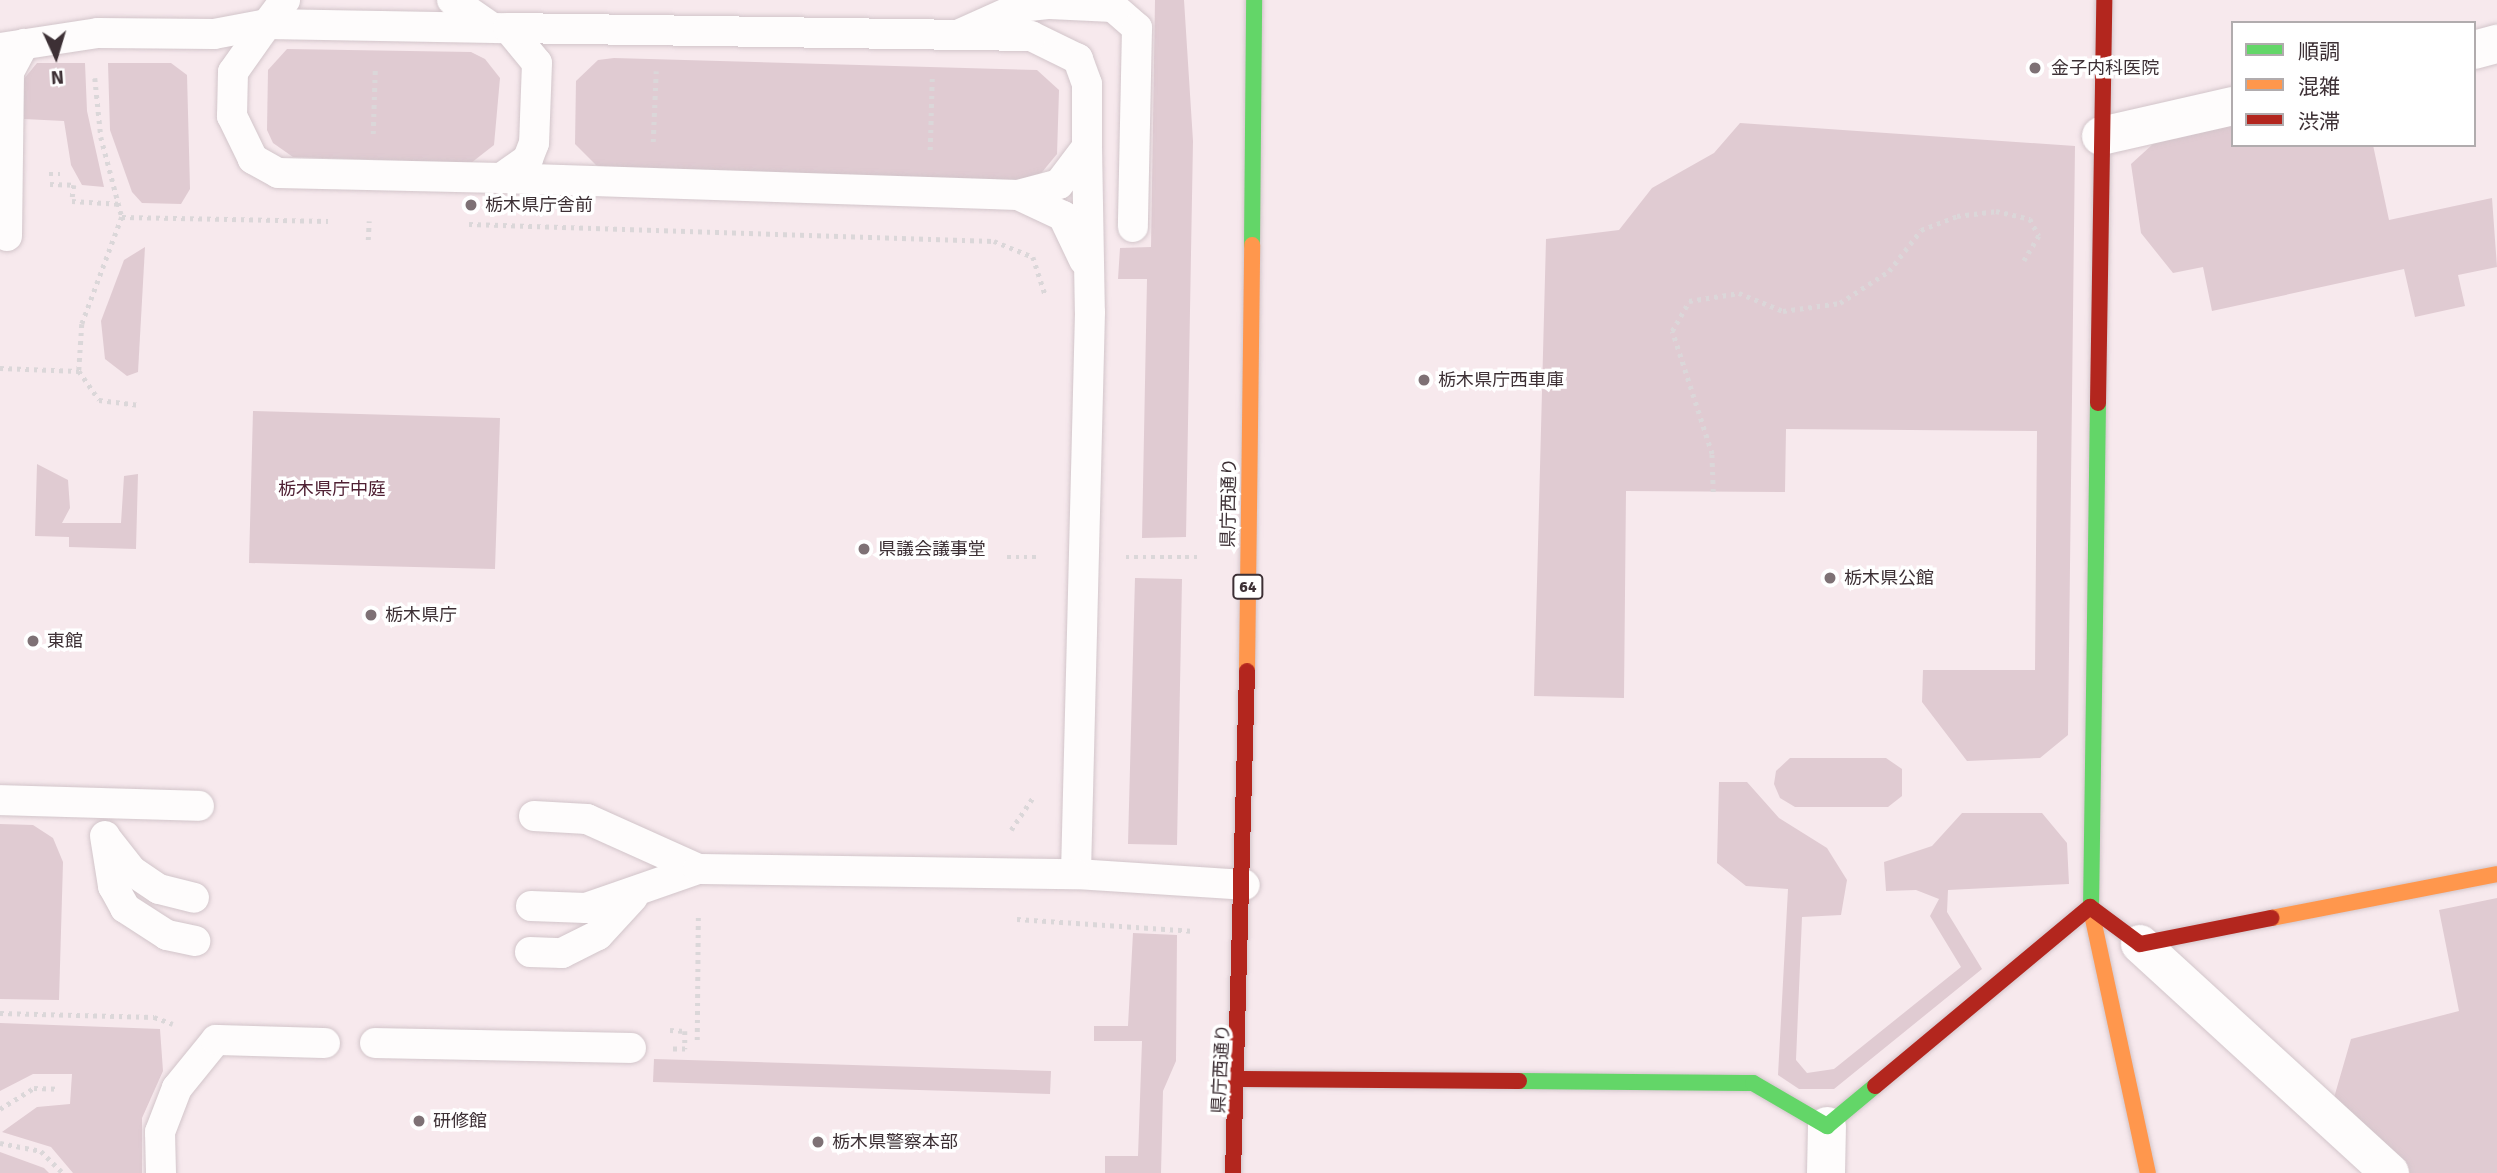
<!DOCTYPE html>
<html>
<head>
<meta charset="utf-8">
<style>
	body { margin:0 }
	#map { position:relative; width:2497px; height:1173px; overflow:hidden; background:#f7e9ed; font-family:Signika,"Noto Sans JP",sans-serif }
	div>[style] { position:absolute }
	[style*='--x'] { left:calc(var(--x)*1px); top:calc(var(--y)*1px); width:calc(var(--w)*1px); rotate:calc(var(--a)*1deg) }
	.green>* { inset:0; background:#e0cbd2 }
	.path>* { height:4.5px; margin-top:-2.25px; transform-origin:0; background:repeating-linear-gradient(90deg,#dbd7d9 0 3.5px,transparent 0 8.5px) }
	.roads { filter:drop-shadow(0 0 2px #d2c5ca) drop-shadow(0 0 2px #d2c5ca) }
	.lane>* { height:30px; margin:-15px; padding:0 15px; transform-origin:15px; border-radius:15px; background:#fefcfc }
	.street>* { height:38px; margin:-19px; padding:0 19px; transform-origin:19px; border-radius:19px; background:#fefcfc }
	.fast>* { height:16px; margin:-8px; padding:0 8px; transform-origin:8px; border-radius:8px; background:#63d668 }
	.slow>* { height:16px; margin:-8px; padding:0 8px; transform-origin:8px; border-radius:8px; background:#ff974d }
	.jam>* { height:16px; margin:-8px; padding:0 8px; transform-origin:8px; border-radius:8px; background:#b3261e }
	.dots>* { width:19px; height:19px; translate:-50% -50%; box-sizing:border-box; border:4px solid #fff; border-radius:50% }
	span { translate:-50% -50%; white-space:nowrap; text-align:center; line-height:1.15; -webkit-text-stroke:7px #fff; paint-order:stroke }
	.shield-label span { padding:2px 5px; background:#fff; border:2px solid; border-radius:5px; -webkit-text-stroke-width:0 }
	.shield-label { font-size:16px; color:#3d3035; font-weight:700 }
	.poi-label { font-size:18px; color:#3d3035 }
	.left { translate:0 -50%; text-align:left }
	.park-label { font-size:18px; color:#4f2033 }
	.street-label { font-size:18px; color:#3d3035 }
	.legend { position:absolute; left:2231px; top:21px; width:245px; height:126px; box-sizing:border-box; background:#fff; border:2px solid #b1acae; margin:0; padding:9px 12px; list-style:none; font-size:21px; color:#3d3035 }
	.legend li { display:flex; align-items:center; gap:14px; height:35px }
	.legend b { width:35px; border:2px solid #b1acae }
	.north { position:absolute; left:21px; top:21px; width:70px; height:70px; -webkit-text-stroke:5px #fff; paint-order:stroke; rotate:176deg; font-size:19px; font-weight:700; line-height:28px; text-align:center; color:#3d3035 }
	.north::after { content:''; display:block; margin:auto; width:24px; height:32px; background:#3d3035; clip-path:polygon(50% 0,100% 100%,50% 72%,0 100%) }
</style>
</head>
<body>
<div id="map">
	<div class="green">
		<i style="clip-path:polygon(1155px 0,1184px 0,1193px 141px,1186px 537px,1142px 538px,1147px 279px,1118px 279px,1120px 248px,1151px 247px)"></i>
		<i style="clip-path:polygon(287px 49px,471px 52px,485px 59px,500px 78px,494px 145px,471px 163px,293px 157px,273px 143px,267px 130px,268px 70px)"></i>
		<i style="clip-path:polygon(614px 58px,1037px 70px,1059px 90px,1057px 154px,1038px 177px,1023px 180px,612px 170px,596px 165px,575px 144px,576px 81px,598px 60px)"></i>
		<i style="clip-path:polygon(37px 63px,85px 63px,87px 111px,104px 187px,82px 185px,71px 165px,64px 121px,24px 119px,23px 80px)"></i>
		<i style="clip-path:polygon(108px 63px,171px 63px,187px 75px,190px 189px,181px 204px,142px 203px,132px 192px,110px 130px)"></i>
		<i style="clip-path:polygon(2233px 120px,2233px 145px,2373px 145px,2389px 220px,2492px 198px,2497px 267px,2458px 275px,2465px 306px,2415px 317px,2404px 269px,2212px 311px,2203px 267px,2173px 273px,2141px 233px,2131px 164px,2164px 134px)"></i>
		<i style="clip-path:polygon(1740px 123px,2075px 146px,2068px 735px,2040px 758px,1967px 761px,1922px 702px,1923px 670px,2035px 670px,2037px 431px,1786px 429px,1785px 492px,1626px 491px,1624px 698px,1534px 696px,1546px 239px,1619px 230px,1652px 188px,1714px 153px)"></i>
		<i style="clip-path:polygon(145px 247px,138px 372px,127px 376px,105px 359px,101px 321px,124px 260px)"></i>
		<i style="clip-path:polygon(253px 411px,500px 418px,495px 569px,249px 563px)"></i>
		<i style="clip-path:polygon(37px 464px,68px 480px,70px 508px,62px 523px,121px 523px,124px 476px,138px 474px,136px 549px,69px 547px,69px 537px,35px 536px)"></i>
		<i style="clip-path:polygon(1135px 578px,1182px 579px,1177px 845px,1128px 844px)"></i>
		<i style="clip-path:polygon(1790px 758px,1886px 758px,1902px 769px,1902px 796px,1888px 807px,1795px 807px,1780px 798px,1774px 784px,1776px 771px)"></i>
		<i style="clip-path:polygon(1719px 782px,1747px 782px,1779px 818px,1827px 848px,1847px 880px,1841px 915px,1802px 917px,1796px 1060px,1807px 1073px,1834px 1069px,1961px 967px,1930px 916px,1939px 899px,1916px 890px,1886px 891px,1884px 862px,1932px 846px,1962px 813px,2042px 813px,2067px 843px,2069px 884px,1948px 890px,1947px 912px,1982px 969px,1834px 1089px,1799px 1089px,1778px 1075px,1788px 889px,1746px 886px,1717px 863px)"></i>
		<i style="clip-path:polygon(0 824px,33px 825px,53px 838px,63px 862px,59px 1000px,0 999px)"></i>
		<i style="clip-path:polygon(2497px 898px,2497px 1173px,2403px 1173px,2331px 1108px,2351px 1039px,2459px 1011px,2439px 910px)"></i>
		<i style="clip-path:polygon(1133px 933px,1177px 935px,1176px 1061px,1163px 1091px,1161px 1173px,1105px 1173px,1105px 1156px,1138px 1156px,1142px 1041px,1094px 1041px,1094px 1026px,1128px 1026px)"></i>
		<i style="clip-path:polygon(0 1023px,160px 1029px,163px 1071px,142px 1118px,142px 1173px,73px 1173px,51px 1147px,2px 1132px,37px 1107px,70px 1104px,72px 1074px,33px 1074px,0 1091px)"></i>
		<i style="clip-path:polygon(654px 1059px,1051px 1071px,1050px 1094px,653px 1082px)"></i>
		<i style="clip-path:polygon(0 1152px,44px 1168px,49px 1173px,0 1173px)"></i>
	</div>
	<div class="path">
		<i style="--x:95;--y:78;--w:59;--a:84.2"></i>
		<i style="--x:101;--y:137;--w:83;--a:75.3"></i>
		<i style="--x:122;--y:217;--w:114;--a:110.5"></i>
		<i style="--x:82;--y:324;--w:47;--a:93.7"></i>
		<i style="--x:79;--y:371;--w:35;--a:55"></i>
		<i style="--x:99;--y:400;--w:41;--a:7"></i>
		<i style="--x:373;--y:134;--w:65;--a:-88.2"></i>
		<i style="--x:653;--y:142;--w:71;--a:-87.6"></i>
		<i style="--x:930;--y:150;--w:72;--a:-88.4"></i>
		<i style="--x:49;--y:174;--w:11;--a:0"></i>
		<i style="--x:50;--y:184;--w:24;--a:2"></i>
		<i style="--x:74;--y:185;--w:16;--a:97"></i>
		<i style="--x:72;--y:201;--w:50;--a:3.4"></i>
		<i style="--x:122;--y:217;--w:206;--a:1.1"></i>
		<i style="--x:469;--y:224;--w:525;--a:1.85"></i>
		<i style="--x:994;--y:241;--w:42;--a:22.3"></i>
		<i style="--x:1033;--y:257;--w:40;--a:72"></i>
		<i style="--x:368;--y:240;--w:19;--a:-87"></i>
		<i style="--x:0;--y:368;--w:79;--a:2.2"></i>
		<i style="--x:1713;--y:492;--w:38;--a:-92"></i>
		<i style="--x:1712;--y:454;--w:129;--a:-108"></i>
		<i style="--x:1672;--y:331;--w:34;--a:-60"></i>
		<i style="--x:1689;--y:301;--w:51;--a:-9.1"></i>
		<i style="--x:1739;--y:293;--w:48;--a:22.2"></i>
		<i style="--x:1783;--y:311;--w:58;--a:-8"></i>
		<i style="--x:1840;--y:303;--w:59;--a:-33.1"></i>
		<i style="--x:1889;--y:271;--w:52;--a:-52"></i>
		<i style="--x:1921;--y:230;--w:39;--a:-21"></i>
		<i style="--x:1957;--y:216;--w:39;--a:-7"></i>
		<i style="--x:1996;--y:211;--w:35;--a:13"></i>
		<i style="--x:2030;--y:219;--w:19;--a:62"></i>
		<i style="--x:2039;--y:236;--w:29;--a:121"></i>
		<i style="--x:1007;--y:557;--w:34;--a:0"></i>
		<i style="--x:1126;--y:557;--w:75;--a:0"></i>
		<i style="--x:1011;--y:830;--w:40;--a:-56"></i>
		<i style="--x:1017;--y:919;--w:178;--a:3.9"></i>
		<i style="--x:0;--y:1013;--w:154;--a:1.5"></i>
		<i style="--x:154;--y:1017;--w:20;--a:20"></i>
		<i style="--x:670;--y:1030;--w:15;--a:4"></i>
		<i style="--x:685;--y:1031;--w:18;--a:90"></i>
		<i style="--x:685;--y:1049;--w:14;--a:180"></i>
		<i style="--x:697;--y:1040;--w:125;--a:-89.5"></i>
		<i style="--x:0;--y:1109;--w:40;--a:-32"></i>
		<i style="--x:34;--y:1088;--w:24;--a:2"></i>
		<i style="--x:0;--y:1143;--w:42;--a:11"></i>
		<i style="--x:41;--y:1151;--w:31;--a:45"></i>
	</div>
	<div class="roads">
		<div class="lane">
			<i style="--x:452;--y:0;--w:47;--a:34.7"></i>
			<i style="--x:960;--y:34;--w:66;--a:-24.2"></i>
			<i style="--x:1020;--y:7;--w:30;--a:-6"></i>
			<i style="--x:1050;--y:4;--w:63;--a:2.7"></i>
			<i style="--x:1113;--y:7;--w:32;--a:41"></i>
			<i style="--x:1137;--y:28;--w:199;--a:91.2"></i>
			<i style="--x:0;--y:48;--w:99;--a:-8.7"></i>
			<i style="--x:98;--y:33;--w:116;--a:0.5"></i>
			<i style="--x:214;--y:34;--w:54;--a:-10.7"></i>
			<i style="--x:267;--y:24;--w:241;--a:1"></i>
			<i style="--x:508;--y:28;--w:45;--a:50.4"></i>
			<i style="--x:537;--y:63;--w:80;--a:92.1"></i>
			<i style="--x:534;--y:143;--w:17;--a:111"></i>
			<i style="--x:528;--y:159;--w:33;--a:145"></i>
			<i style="--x:501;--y:178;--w:223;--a:-178.7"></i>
			<i style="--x:278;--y:173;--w:29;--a:-151"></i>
			<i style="--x:253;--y:159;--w:48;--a:-116"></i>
			<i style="--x:232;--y:116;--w:44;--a:-88.7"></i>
			<i style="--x:233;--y:72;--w:59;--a:-54.7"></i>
			<i style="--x:267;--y:24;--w:30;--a:-53"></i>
			<i style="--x:1087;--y:147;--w:165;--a:89"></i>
			<i style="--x:1090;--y:312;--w:562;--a:91.43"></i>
			<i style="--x:1076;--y:874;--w:169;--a:3.7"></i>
			<i style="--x:501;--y:178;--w:517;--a:1.88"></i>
			<i style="--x:1018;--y:195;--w:42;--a:-15"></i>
			<i style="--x:1059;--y:184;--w:46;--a:-52.9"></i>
			<i style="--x:1087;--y:147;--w:63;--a:-90"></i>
			<i style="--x:1087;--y:84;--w:27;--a:-110"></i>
			<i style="--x:1078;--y:59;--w:52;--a:-153.9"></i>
			<i style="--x:1031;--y:36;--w:523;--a:-179.12"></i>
			<i style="--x:1018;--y:195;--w:50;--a:25"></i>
			<i style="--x:1063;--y:216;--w:49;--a:64.5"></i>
			<i style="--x:7;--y:236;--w:164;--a:-89.3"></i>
			<i style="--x:9;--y:72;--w:32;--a:-62"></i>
			<i style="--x:0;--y:800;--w:199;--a:1.7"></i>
			<i style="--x:534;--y:816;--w:53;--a:3.2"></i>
			<i style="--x:587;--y:819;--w:122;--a:24.2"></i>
			<i style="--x:105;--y:836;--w:51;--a:80.9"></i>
			<i style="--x:113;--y:886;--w:25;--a:61"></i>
			<i style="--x:125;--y:908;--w:50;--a:32.7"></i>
			<i style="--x:167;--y:935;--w:29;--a:12"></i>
			<i style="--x:106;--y:838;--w:42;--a:51.8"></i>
			<i style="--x:132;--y:871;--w:32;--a:34"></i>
			<i style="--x:159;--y:889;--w:36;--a:14"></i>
			<i style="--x:531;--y:906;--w:55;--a:2.1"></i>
			<i style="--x:586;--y:908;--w:119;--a:-19.2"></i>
			<i style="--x:698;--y:869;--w:378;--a:0.8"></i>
			<i style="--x:530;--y:952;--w:32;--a:2"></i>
			<i style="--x:562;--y:953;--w:40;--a:-26.6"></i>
			<i style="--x:598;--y:935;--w:52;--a:-47.4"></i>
			<i style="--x:375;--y:1043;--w:256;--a:1.1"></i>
			<i style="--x:161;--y:1173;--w:41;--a:-91.4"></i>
			<i style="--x:160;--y:1132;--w:47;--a:-68.9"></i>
			<i style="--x:177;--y:1088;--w:62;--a:-50.9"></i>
			<i style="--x:216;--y:1040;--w:109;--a:1.6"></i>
		</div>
		<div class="street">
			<i style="--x:2474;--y:50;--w:24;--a:-15"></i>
			<i style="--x:2101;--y:136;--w:135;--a:-12.8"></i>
			<i style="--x:2140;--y:944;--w:339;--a:42.5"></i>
			<i style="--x:1826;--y:1173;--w:47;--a:-88.8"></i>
		</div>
		<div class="fast">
			<i style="--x:1252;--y:245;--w:245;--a:-89.5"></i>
			<i style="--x:2091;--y:910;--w:507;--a:-89.21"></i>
			<i style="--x:1519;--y:1081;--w:234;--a:0.5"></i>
			<i style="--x:1753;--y:1083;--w:86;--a:30.2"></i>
			<i style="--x:1827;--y:1126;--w:62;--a:-39.8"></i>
		</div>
		<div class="slow">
			<i style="--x:1247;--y:671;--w:426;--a:-89.3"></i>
			<i style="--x:2091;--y:910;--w:269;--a:77.8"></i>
			<i style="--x:2271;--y:918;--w:230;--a:-11"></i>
		</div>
		<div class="jam">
			<i style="--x:2098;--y:403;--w:403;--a:-89.1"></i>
			<i style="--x:1242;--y:1079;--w:277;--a:0.4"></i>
			<i style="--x:1875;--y:1086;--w:280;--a:-39.8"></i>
			<i style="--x:2090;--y:907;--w:62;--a:36.5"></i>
			<i style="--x:2140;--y:944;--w:134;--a:-11.2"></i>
			<i style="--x:1233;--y:1173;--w:502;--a:-88.4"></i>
		</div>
	</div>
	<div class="dots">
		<i style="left:2035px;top:68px;background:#7e7175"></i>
		<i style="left:471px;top:205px;background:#7e7175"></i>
		<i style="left:1424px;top:380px;background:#7e7175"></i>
		<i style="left:864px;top:549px;background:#7e7175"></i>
		<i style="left:1830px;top:578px;background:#7e7175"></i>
		<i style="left:371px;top:615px;background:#7e7175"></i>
		<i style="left:33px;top:641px;background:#7e7175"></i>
		<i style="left:419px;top:1121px;background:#7e7175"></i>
		<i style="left:818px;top:1142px;background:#7e7175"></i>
	</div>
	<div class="shield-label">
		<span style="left:1248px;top:587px">64</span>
	</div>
	<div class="poi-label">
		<span class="left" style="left:2051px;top:68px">金子内科医院</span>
		<span class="left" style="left:485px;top:205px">栃木県庁舎前</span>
		<span class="left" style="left:1438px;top:380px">栃木県庁西車庫</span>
		<span class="left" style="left:878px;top:549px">県議会議事堂</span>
		<span class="left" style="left:1844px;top:578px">栃木県公館</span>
		<span class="left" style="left:385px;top:615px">栃木県庁</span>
		<span class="left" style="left:47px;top:641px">東館</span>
		<span class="left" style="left:433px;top:1121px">研修館</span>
		<span class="left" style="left:832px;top:1142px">栃木県警察本部</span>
	</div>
	<div class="park-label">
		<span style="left:332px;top:489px">栃木県庁中庭</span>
	</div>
	<div class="street-label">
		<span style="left:1229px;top:503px;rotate:-89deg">県庁西通り</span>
		<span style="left:1221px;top:1069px;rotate:-87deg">県庁西通り</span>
	</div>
	<ul class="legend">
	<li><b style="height:9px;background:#63d668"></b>順調</li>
	<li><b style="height:9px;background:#ff974d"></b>混雑</li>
	<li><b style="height:9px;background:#b3261e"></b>渋滞</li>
	</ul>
	<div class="north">N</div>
</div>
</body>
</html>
